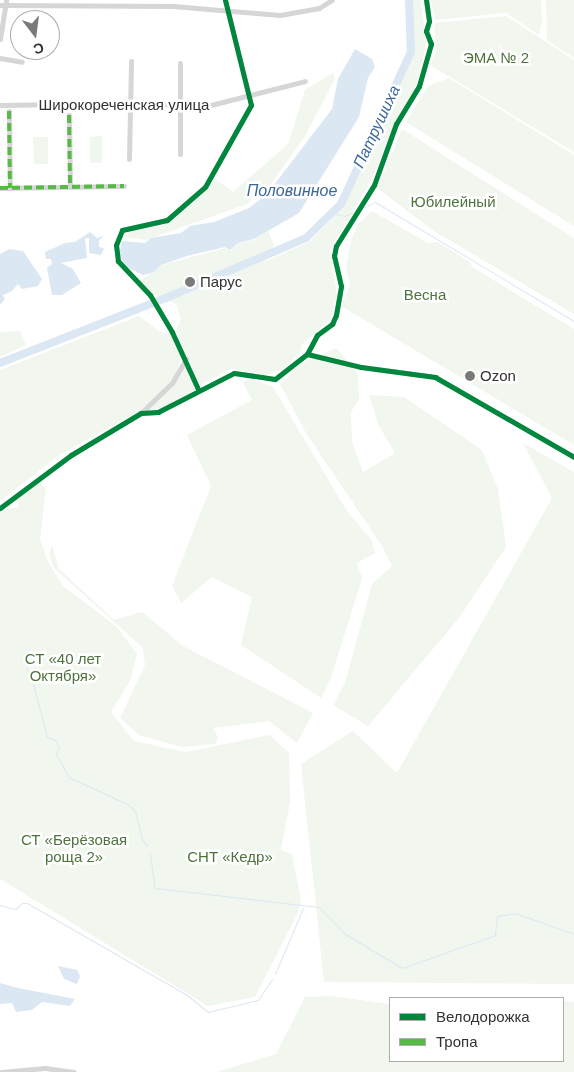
<!DOCTYPE html>
<html>
<head>
<meta charset="utf-8">
<style>
	body { margin:0 }
	#map { position:relative; width:574px; height:1072px; overflow:hidden; background:#fff; font-family:Helvetica,sans-serif }
	div>[style] { position:absolute }
	[style*='--x'] { left:calc(var(--x)*1px); top:calc(var(--y)*1px); width:calc(var(--w)*1px); rotate:calc(var(--a)*1deg) }
	.green>* { inset:0; background:#f1f6ee }
	.water>* { inset:0; background:#dce7f4 }
	.stream>* { height:1px; margin:-0.5px; padding:0 0.5px; transform-origin:0.5px; border-radius:0.5px; background:#dce7f4 }
	.river>* { height:8px; margin:-4px; padding:0 4px; transform-origin:4px; border-radius:4px; background:#dce7f4 }
	.minor>* { height:5px; margin:-2.5px; padding:0 2.5px; transform-origin:2.5px; border-radius:2.5px; background:#d6d6d6 }
	.quiet>* { height:4px; margin-top:-2px; transform-origin:0; background:repeating-linear-gradient(90deg,#58b947 0 8px,transparent 0 12px) }
	.cycleway>* { height:5px; margin:-2.5px; padding:0 2.5px; transform-origin:2.5px; border-radius:2.5px; background:#00873e }
	.dots>* { width:14px; height:14px; translate:-50% -50%; box-sizing:border-box; border:2px solid #fff; border-radius:50% }
	span { translate:-50% -50%; white-space:nowrap; text-align:center; line-height:1.15; -webkit-text-stroke:5px #fff; paint-order:stroke }
	.park-label { font-size:15px; color:#4e723c }
	.street-label { font-size:15px; color:#323232 }
	.poi-label { font-size:15px; color:#323232 }
	.left { translate:0 -50%; text-align:left }
	.water-label { font-size:16px; color:#3a689b; font-style:italic }
	.legend { position:absolute; left:389px; top:997px; width:175px; height:65px; box-sizing:border-box; background:#fff; border:1px solid #adadad; margin:0; padding:6px 9px; list-style:none; font-size:15px; color:#323232 }
	.legend li { display:flex; align-items:center; gap:10px; height:25px }
	.legend b { width:25px; border:1px solid #adadad }
	.north { position:absolute; left:10px; top:10px; width:50px; height:50px; box-sizing:border-box; background:#fff; border:1px solid #adadad; border-radius:50%; rotate:165deg; font-size:14px; font-weight:700; line-height:20px; text-align:center; color:#323232 }
	.north::after { content:''; display:block; margin:auto; width:18px; height:22px; background:#7a7a7a; clip-path:polygon(50% 0,100% 100%,50% 72%,0 100%) }
</style>
</head>
<body>
<div id="map">
	<div class="green">
		<i style="clip-path:polygon(411px 0,421px 0,426px 43px,417px 84px,395px 124px,369px 185px,330px 250px,337px 295px,331px 319px,302px 344px,301px 351px,284px 369px,267px 375px,231px 369px,200px 385px,176px 331px,181px 320px,176px 304px,148px 292px,138px 282px,162px 265px,225px 248px,231px 251px,238px 243px,254px 240px,268px 231px,274px 245px,264px 262px,309px 242px,340px 211px,414px 53px)"></i>
		<i style="clip-path:polygon(431px 0,541px 0,542px 21px,539px 35px,506px 13px,435px 20px)"></i>
		<i style="clip-path:polygon(546px 0,574px 0,574px 58px,547px 40px)"></i>
		<i style="clip-path:polygon(506px 16px,574px 60px,574px 152px,430px 65px,436px 51px,434px 23px)"></i>
		<i style="clip-path:polygon(333px 73px,335px 79px,304px 138px,270px 185px,247px 204px,146px 240px,125px 237px,128px 231px,161px 226px,193px 204px,215px 179px,233px 192px,288px 144px,305px 90px)"></i>
		<i style="clip-path:polygon(449px 78px,574px 155px,574px 226px,406px 122px,428px 86px)"></i>
		<i style="clip-path:polygon(402px 129px,574px 238px,574px 314px,434px 231px,377px 188px)"></i>
		<i style="clip-path:polygon(102px 136px,102px 163px,90px 163px,90px 137px)"></i>
		<i style="clip-path:polygon(33px 137px,48px 137px,48px 164px,34px 164px)"></i>
		<i style="clip-path:polygon(372px 211px,428px 243px,438px 242px,470px 262px,472px 267px,574px 329px,574px 445px,341px 306px,350px 285px,346px 268px,351px 240px,359px 223px)"></i>
		<i style="clip-path:polygon(139px 316px,160px 332px,171px 333px,182px 357px,173px 380px,143px 409px,58px 456px,0 501px,0 370px)"></i>
		<i style="clip-path:polygon(20px 331px,26px 345px,0 357px,0 332px)"></i>
		<i style="clip-path:polygon(336px 348px,358px 374px,359px 399px,351px 412px,352px 442px,363px 472px,395px 453px,379px 426px,369px 395px,404px 397px,482px 450px,498px 489px,506px 547px,459px 618px,368px 726px,333px 705px,345px 683px,372px 584px,392px 566px,382px 546px,306px 433px,280px 384px,302px 363px)"></i>
		<i style="clip-path:polygon(185px 364px,196px 386px,194px 391px,156px 412px,147px 412px,174px 383px)"></i>
		<i style="clip-path:polygon(251px 379px,273px 387px,347px 511px,372px 541px,375px 553px,357px 563px,362px 578px,331px 678px,321px 698px,241px 645px,252px 597px,212px 577px,181px 603px,172px 586px,211px 486px,187px 435px,252px 400px,243px 382px)"></i>
		<i style="clip-path:polygon(523px 443px,574px 472px,574px 984px,324px 982px,301px 764px,353px 731px,397px 773px,552px 498px)"></i>
		<i style="clip-path:polygon(39px 483px,46px 489px,40px 539px,48px 562px,63px 586px,117px 627px,137px 654px,130px 681px,111px 712px,134px 741px,186px 752px,270px 735px,289px 753px,290px 802px,281px 850px,292px 854px,301px 900px,297px 915px,255px 997px,208px 1006px,0 879px,0 510px,19px 507px,17px 499px)"></i>
		<i style="clip-path:polygon(52px 545px,59px 569px,114px 620px,142px 612px,183px 646px,313px 713px,297px 743px,269px 721px,213px 728px,218px 737px,215px 744px,182px 747px,139px 735px,120px 718px,145px 665px,143px 648px,54px 568px,49px 554px)"></i>
		<i style="clip-path:polygon(330px 996px,390px 1004px,390px 1061px,563px 1061px,563px 1001px,574px 1002px,574px 1072px,217px 1072px,276px 1054px,305px 997px)"></i>
	</div>
	<div class="water">
		<i style="clip-path:polygon(355px 49px,372px 59px,375px 67px,368px 78px,359px 117px,299px 213px,254px 239px,238px 243px,230px 250px,225px 247px,187px 256px,161px 265px,154px 272px,143px 275px,127px 267px,119px 255px,122px 241px,145px 243px,151px 238px,181px 233px,190px 226px,214px 222px,249px 208px,267px 194px,332px 109px,338px 79px)"></i>
		<i style="clip-path:polygon(90px 232px,97px 238px,104px 236px,99px 240px,99px 247px,104px 248px,101px 255px,89px 253px,89px 238px,85px 238px,87px 258px,61px 263px,73px 269px,81px 283px,62px 295px,52px 295px,47px 268px,52px 264px,51px 259px,46px 259px,45px 252px,65px 243px,75px 242px)"></i>
		<i style="clip-path:polygon(9px 249px,23px 251px,42px 279px,38px 286px,22px 289px,18px 284px,12px 291px,3px 295px,5px 299px,0 305px,0 254px)"></i>
		<i style="clip-path:polygon(58px 966px,77px 970px,80px 976px,77px 984px,64px 979px)"></i>
		<i style="clip-path:polygon(0 983px,18px 988px,75px 999px,70px 1006px,42px 1002px,32px 1010px,16px 1012px,12px 1003px,0 1004px)"></i>
	</div>
	<div class="stream">
		<i style="--x:362;--y:208;--w:14;--a:-25"></i>
		<i style="--x:375;--y:202;--w:232;--a:30.9"></i>
		<i style="--x:331;--y:213;--w:14;--a:12"></i>
		<i style="--x:345;--y:216;--w:12;--a:-24"></i>
		<i style="--x:26;--y:668;--w:9;--a:58"></i>
		<i style="--x:31;--y:676;--w:63;--a:75.3"></i>
		<i style="--x:47;--y:737;--w:9;--a:21"></i>
		<i style="--x:55;--y:740;--w:9;--a:63"></i>
		<i style="--x:59;--y:748;--w:7;--a:117"></i>
		<i style="--x:56;--y:754;--w:26;--a:61"></i>
		<i style="--x:69;--y:777;--w:64;--a:25"></i>
		<i style="--x:127;--y:804;--w:11;--a:41"></i>
		<i style="--x:135;--y:811;--w:29;--a:76"></i>
		<i style="--x:142;--y:839;--w:9;--a:54"></i>
		<i style="--x:150;--y:854;--w:34;--a:82"></i>
		<i style="--x:155;--y:888;--w:165;--a:6.6"></i>
		<i style="--x:319;--y:907;--w:37;--a:46"></i>
		<i style="--x:345;--y:934;--w:66;--a:30.8"></i>
		<i style="--x:402;--y:968;--w:99;--a:-19.5"></i>
		<i style="--x:495;--y:935;--w:19;--a:-84"></i>
		<i style="--x:497;--y:916;--w:18;--a:-9"></i>
		<i style="--x:515;--y:913;--w:63;--a:19.6"></i>
		<i style="--x:0;--y:905;--w:16;--a:15"></i>
		<i style="--x:15;--y:909;--w:9;--a:-41"></i>
		<i style="--x:22;--y:903;--w:5;--a:0"></i>
		<i style="--x:27;--y:903;--w:185;--a:29.9"></i>
		<i style="--x:187;--y:995;--w:27;--a:39"></i>
		<i style="--x:208;--y:1012;--w:51;--a:-13.5"></i>
		<i style="--x:258;--y:1000;--w:25;--a:-56"></i>
		<i style="--x:275;--y:974;--w:72;--a:-67"></i>
	</div>
	<div class="river">
		<i style="--x:0;--y:363;--w:178;--a:-21.4"></i>
		<i style="--x:166;--y:298;--w:152;--a:-23.2"></i>
		<i style="--x:306;--y:238;--w:49;--a:-44.2"></i>
		<i style="--x:341;--y:204;--w:167;--a:-65.3"></i>
		<i style="--x:411;--y:52;--w:52;--a:-92.2"></i>
	</div>
	<div class="minor">
		<i style="--x:0;--y:5;--w:173;--a:0.3"></i>
		<i style="--x:173;--y:6;--w:107;--a:4.8"></i>
		<i style="--x:280;--y:15;--w:40;--a:-10"></i>
		<i style="--x:319;--y:8;--w:15;--a:-32"></i>
		<i style="--x:0;--y:39;--w:39;--a:-81"></i>
		<i style="--x:0;--y:58;--w:22;--a:10"></i>
		<i style="--x:180;--y:63;--w:91;--a:90"></i>
		<i style="--x:0;--y:105;--w:131;--a:-0.9"></i>
		<i style="--x:131;--y:103;--w:76;--a:2.3"></i>
		<i style="--x:207;--y:106;--w:101;--a:-14.3"></i>
		<i style="--x:9;--y:111;--w:77;--a:89.3"></i>
		<i style="--x:69;--y:115;--w:72;--a:89.2"></i>
		<i style="--x:129;--y:159;--w:98;--a:-88.8"></i>
		<i style="--x:0;--y:188;--w:124;--a:-0.9"></i>
		<i style="--x:307;--y:354;--w:21;--a:-62"></i>
		<i style="--x:317;--y:335;--w:19;--a:-36"></i>
		<i style="--x:332;--y:324;--w:10;--a:-66"></i>
		<i style="--x:336;--y:315;--w:29;--a:-80"></i>
		<i style="--x:341;--y:286;--w:31;--a:-103"></i>
		<i style="--x:334;--y:256;--w:10;--a:-79"></i>
		<i style="--x:336;--y:246;--w:72;--a:-58.1"></i>
		<i style="--x:374;--y:185;--w:65;--a:-70.2"></i>
		<i style="--x:396;--y:124;--w:44;--a:-58.8"></i>
		<i style="--x:419;--y:86;--w:44;--a:-74.1"></i>
		<i style="--x:431;--y:44;--w:14;--a:-111"></i>
		<i style="--x:426;--y:31;--w:10;--a:-73"></i>
		<i style="--x:429;--y:21;--w:21;--a:-98"></i>
		<i style="--x:198;--y:389;--w:63;--a:-114.5"></i>
		<i style="--x:172;--y:332;--w:43;--a:-120.7"></i>
		<i style="--x:150;--y:295;--w:47;--a:-133.3"></i>
		<i style="--x:118;--y:261;--w:16;--a:-97"></i>
		<i style="--x:116;--y:245;--w:16;--a:-68"></i>
		<i style="--x:122;--y:230;--w:46;--a:-12.5"></i>
		<i style="--x:167;--y:220;--w:50;--a:-41"></i>
		<i style="--x:205;--y:187;--w:94;--a:-60.7"></i>
		<i style="--x:251;--y:105;--w:108;--a:-103.9"></i>
		<i style="--x:141;--y:413;--w:43;--a:-44.1"></i>
		<i style="--x:172;--y:383;--w:28;--a:-60"></i>
		<i style="--x:0;--y:508;--w:89;--a:-36.7"></i>
		<i style="--x:71;--y:455;--w:82;--a:-31"></i>
		<i style="--x:141;--y:413;--w:17;--a:-3"></i>
		<i style="--x:158;--y:412;--w:85;--a:-27.2"></i>
		<i style="--x:234;--y:373;--w:41;--a:8.3"></i>
		<i style="--x:275;--y:379;--w:41;--a:-38"></i>
		<i style="--x:307;--y:354;--w:56;--a:13.5"></i>
		<i style="--x:361;--y:367;--w:75;--a:7.7"></i>
		<i style="--x:435;--y:377;--w:160;--a:29.9"></i>
		<i style="--x:1;--y:1072;--w:44;--a:-5.2"></i>
		<i style="--x:45;--y:1068;--w:29;--a:8"></i>
	</div>
	<div class="quiet">
		<i style="--x:9;--y:111;--w:77;--a:89.3"></i>
		<i style="--x:69;--y:115;--w:72;--a:89.2"></i>
		<i style="--x:0;--y:188;--w:124;--a:-0.9"></i>
	</div>
	<div class="cycleway">
		<i style="--x:307;--y:354;--w:21;--a:-62"></i>
		<i style="--x:317;--y:335;--w:19;--a:-36"></i>
		<i style="--x:332;--y:324;--w:10;--a:-66"></i>
		<i style="--x:336;--y:315;--w:29;--a:-80"></i>
		<i style="--x:341;--y:286;--w:31;--a:-103"></i>
		<i style="--x:334;--y:256;--w:10;--a:-79"></i>
		<i style="--x:336;--y:246;--w:72;--a:-58.1"></i>
		<i style="--x:374;--y:185;--w:65;--a:-70.2"></i>
		<i style="--x:396;--y:124;--w:44;--a:-58.8"></i>
		<i style="--x:419;--y:86;--w:44;--a:-74.1"></i>
		<i style="--x:431;--y:44;--w:14;--a:-111"></i>
		<i style="--x:426;--y:31;--w:10;--a:-73"></i>
		<i style="--x:429;--y:21;--w:21;--a:-98"></i>
		<i style="--x:198;--y:389;--w:63;--a:-114.5"></i>
		<i style="--x:172;--y:332;--w:43;--a:-120.7"></i>
		<i style="--x:150;--y:295;--w:47;--a:-133.3"></i>
		<i style="--x:118;--y:261;--w:16;--a:-97"></i>
		<i style="--x:116;--y:245;--w:16;--a:-68"></i>
		<i style="--x:122;--y:230;--w:46;--a:-12.5"></i>
		<i style="--x:167;--y:220;--w:50;--a:-41"></i>
		<i style="--x:205;--y:187;--w:94;--a:-60.7"></i>
		<i style="--x:251;--y:105;--w:108;--a:-103.9"></i>
		<i style="--x:0;--y:508;--w:89;--a:-36.7"></i>
		<i style="--x:71;--y:455;--w:82;--a:-31"></i>
		<i style="--x:141;--y:413;--w:17;--a:-3"></i>
		<i style="--x:158;--y:412;--w:85;--a:-27.2"></i>
		<i style="--x:234;--y:373;--w:41;--a:8.3"></i>
		<i style="--x:275;--y:379;--w:41;--a:-38"></i>
		<i style="--x:307;--y:354;--w:56;--a:13.5"></i>
		<i style="--x:361;--y:367;--w:75;--a:7.7"></i>
		<i style="--x:435;--y:377;--w:160;--a:29.9"></i>
	</div>
	<div class="dots">
		<i style="left:190px;top:282px;background:#7a7a7a"></i>
		<i style="left:470px;top:376px;background:#7a7a7a"></i>
	</div>
	<div class="park-label">
		<span style="left:496px;top:58px">ЭМА № 2</span>
		<span style="left:453px;top:202px">Юбилейный</span>
		<span style="left:425px;top:295px">Весна</span>
		<span style="left:63px;top:667px">СТ «40 лет<br>Октября»</span>
		<span style="left:74px;top:848px">СТ «Берёзовая<br>роща 2»</span>
		<span style="left:230px;top:857px">СНТ «Кедр»</span>
	</div>
	<div class="street-label">
		<span style="left:124px;top:105px">Широкореченская улица</span>
	</div>
	<div class="poi-label">
		<span class="left" style="left:200px;top:282px">Парус</span>
		<span class="left" style="left:480px;top:376px">Ozon</span>
	</div>
	<div class="water-label">
		<span style="left:377px;top:127px;rotate:-65deg">Патрушиха</span>
		<span style="left:292px;top:191px">Половинное</span>
	</div>
	<ul class="legend">
	<li><b style="height:6px;background:#00873e"></b>Велодорожка</li>
	<li><b style="height:6px;background:#58b947"></b>Тропа</li>
	</ul>
	<div class="north">С</div>
</div>
</body>
</html>
